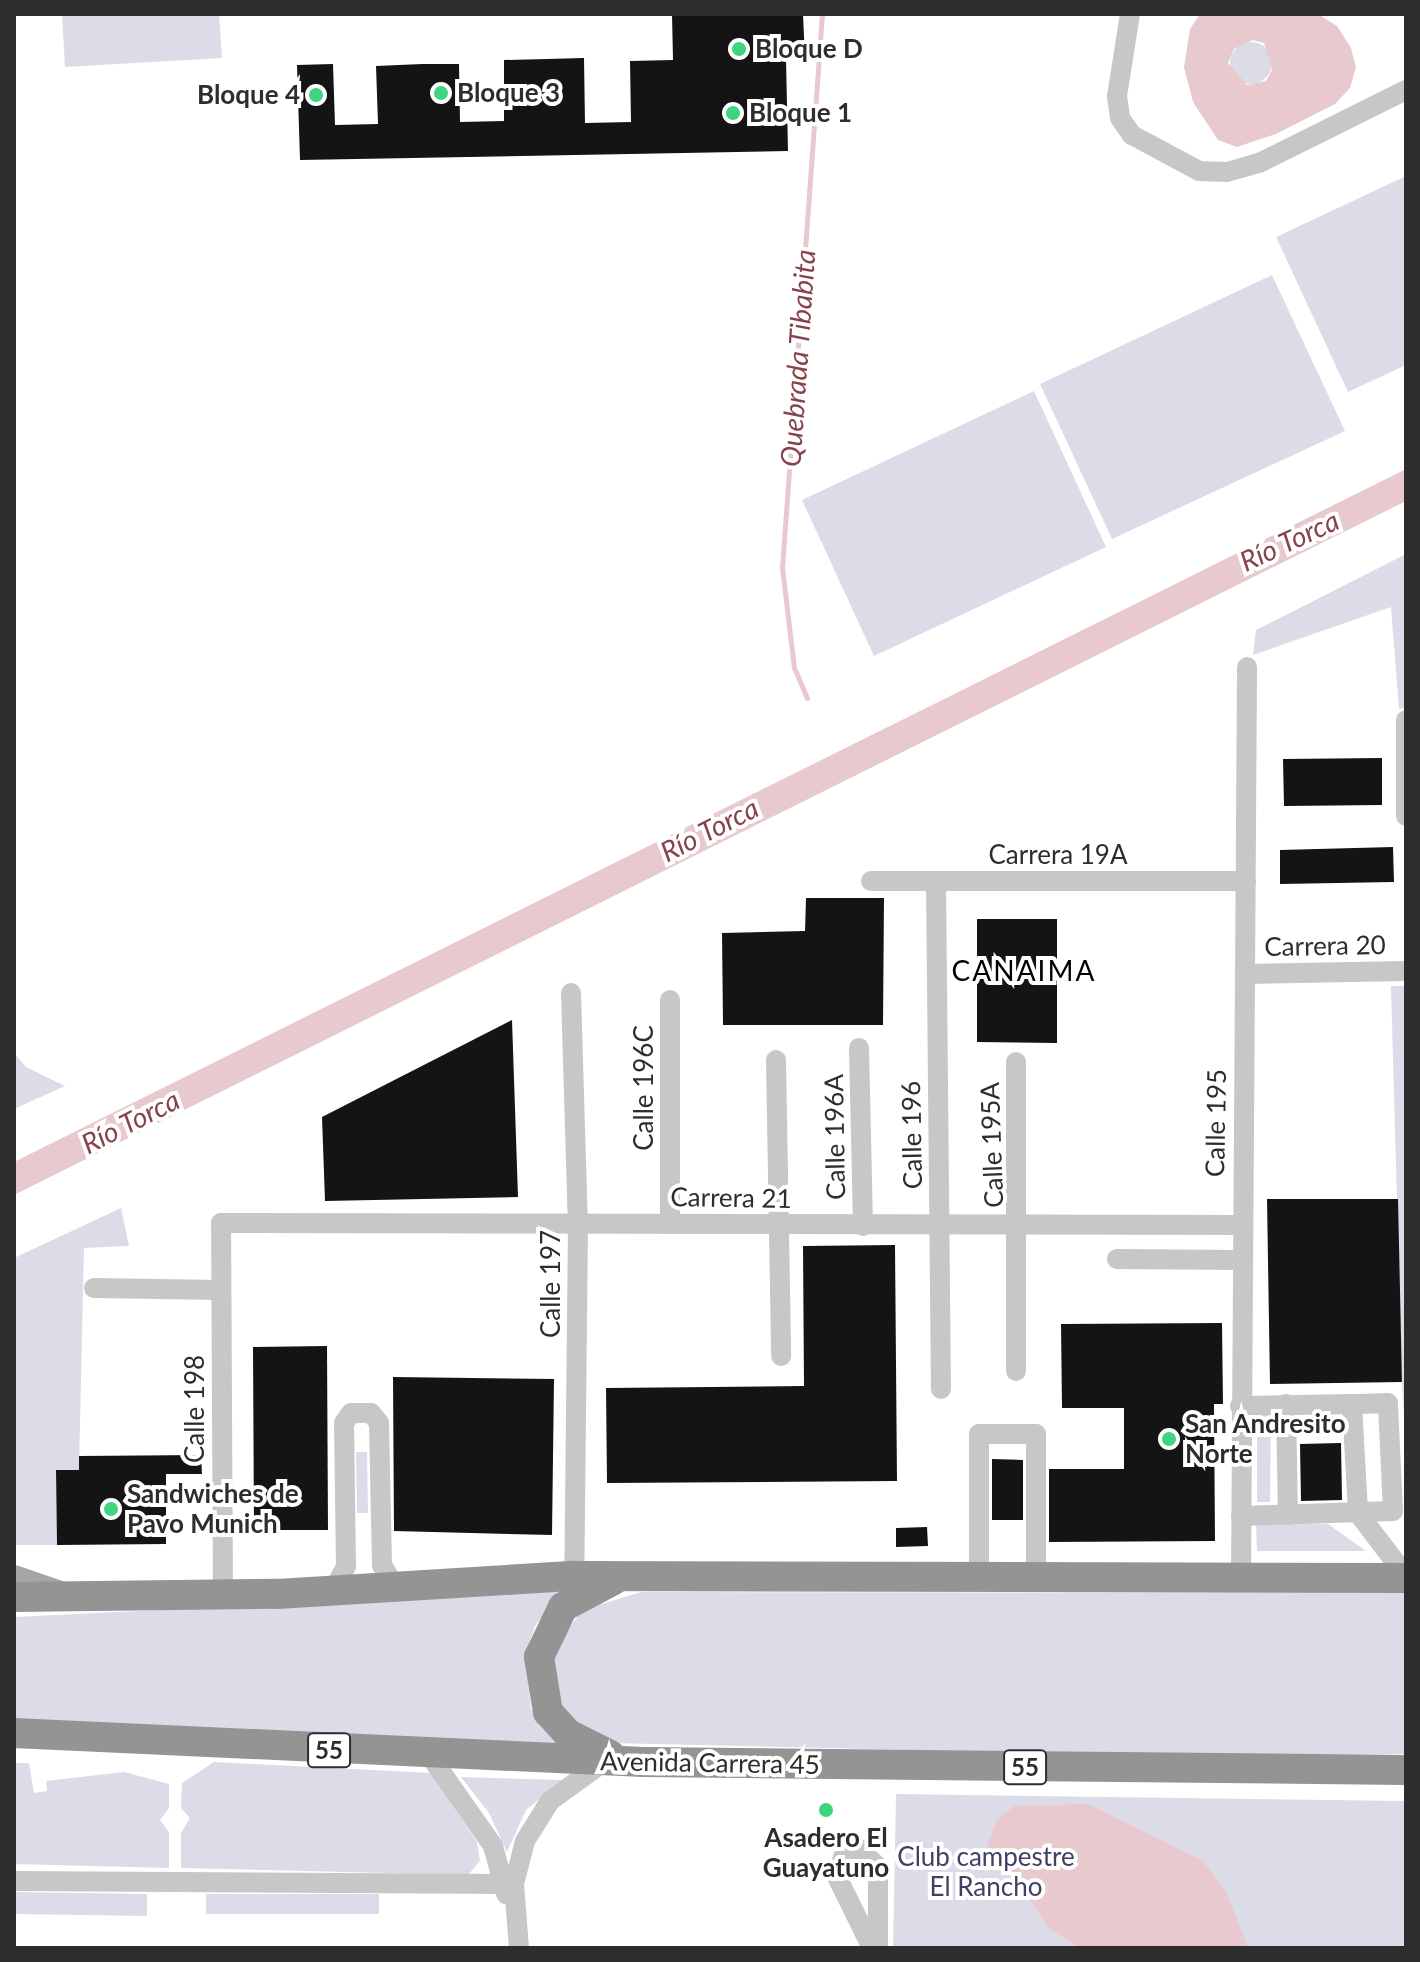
<!DOCTYPE html>
<html>
<head>
<meta charset="utf-8">
<style>
	body { margin:0 }
	#map { position:relative; width:1420px; height:1962px; overflow:hidden; background:#fff; font-family:Lato,sans-serif }
	div>[style] { position:absolute }
	[style*='--x'] { left:calc(var(--x)*1px); top:calc(var(--y)*1px); width:calc(var(--w)*1px); rotate:calc(var(--a)*1deg) }
	.green>* { inset:0; background:#dcdce9 }
	.round { border-radius:50% }
	.water>* { inset:0; background:#e8c9cd }
	.stream>* { height:5px; margin:-2.5px; padding:0 2.5px; transform-origin:2.5px; border-radius:2.5px; background:#e8c9cd }
	.building>* { inset:0; background:#141414 }
	.minor>* { height:20px; margin:-10px; padding:0 10px; transform-origin:10px; border-radius:10px; background:#c7c7c7 }
	.major>* { height:26px; margin:-13px; padding:0 13px; transform-origin:13px; border-radius:13px; background:#a5a5a5 }
	.highway>* { height:30px; margin:-15px; padding:0 15px; transform-origin:15px; border-radius:15px; background:#949494 }
	.dots>* { width:22px; height:22px; translate:-50% -50%; box-sizing:border-box; border:4px solid #fff; border-radius:50% }
	span { translate:-50% -50%; white-space:nowrap; text-align:center; line-height:1.15; -webkit-text-stroke:8px #fff; paint-order:stroke }
	.shield-label span { padding:2px 6px; background:#fff; border:2px solid; border-radius:6px; -webkit-text-stroke-width:0 }
	.shield-label { font-size:24px; color:#2d2d2d; font-weight:700 }
	.poi-label { font-size:26px; color:#2d2d2d; font-weight:700 }
	.left { translate:0 -50%; text-align:left }
	.right { translate:-100% -50%; text-align:right }
	.street-label { font-size:26px; color:#2d2d2d }
	.park-label { font-size:26px; color:#403f64 }
	.water-label { font-size:28px; color:#87434b; font-style:italic }
	.neighbourhood-label { font-size:28px; color:#000; letter-spacing:2px }
	.frame { position:absolute; inset:0; border:16px solid #2d2d2d; pointer-events:none }
</style>
</head>
<body>
<div id="map">
	<div class="green">
		<i style="clip-path:polygon(62px 14px,219px 14px,222px 58px,65px 67px)"></i>
		<i class="round" style="left:1230px;top:42px;width:42px;height:42px"></i>
		<i style="clip-path:polygon(1406px 176px,1406px 365px,1348px 392px,1276px 237px)"></i>
		<i style="clip-path:polygon(1272px 275px,1345px 431px,1112px 539px,1040px 384px)"></i>
		<i style="clip-path:polygon(1034px 391px,1106px 547px,874px 656px,802px 500px)"></i>
		<i style="clip-path:polygon(1406px 554px,1406px 708px,1399px 709px,1391px 607px,1253px 655px,1256px 630px)"></i>
		<i style="clip-path:polygon(1391px 986px,1406px 986px,1406px 1457px,1402px 1382px)"></i>
		<i style="clip-path:polygon(14px 1053px,26px 1067px,65px 1086px,14px 1109px)"></i>
		<i style="clip-path:polygon(121px 1208px,129px 1246px,84px 1248px,79px 1470px,56px 1471px,57px 1545px,14px 1545px,14px 1258px)"></i>
		<i style="clip-path:polygon(1271px 1411px,1270px 1502px,1257px 1502px,1257px 1412px)"></i>
		<i style="clip-path:polygon(356px 1452px,367px 1452px,368px 1513px,357px 1513px)"></i>
		<i style="clip-path:polygon(1256px 1522px,1328px 1524px,1366px 1551px,1257px 1551px)"></i>
		<i style="clip-path:polygon(568px 1590px,536px 1624px,525px 1654px,531px 1709px,563px 1749px,14px 1720px,14px 1617px)"></i>
		<i style="clip-path:polygon(641px 1592px,1406px 1593px,1406px 1754px,1166px 1756px,609px 1743px,577px 1727px,563px 1711px,553px 1651px,582px 1610px)"></i>
		<i style="clip-path:polygon(214px 1762px,431px 1773px,477px 1842px,480px 1861px,468px 1875px,181px 1868px,181px 1833px,190px 1818px,181px 1808px,182px 1783px)"></i>
		<i style="clip-path:polygon(14px 1763px,29px 1763px,34px 1793px,47px 1791px,46px 1781px,124px 1772px,169px 1784px,169px 1808px,160px 1820px,169px 1832px,169px 1868px,14px 1864px)"></i>
		<i style="clip-path:polygon(461px 1777px,563px 1780px,526px 1810px,507px 1852px,489px 1813px)"></i>
		<i style="clip-path:polygon(896px 1794px,1406px 1801px,1406px 1948px,893px 1948px)"></i>
		<i style="clip-path:polygon(14px 1892px,147px 1894px,147px 1916px,14px 1914px)"></i>
		<i style="clip-path:polygon(206px 1894px,379px 1894px,379px 1914px,206px 1914px)"></i>
	</div>
	<div class="water">
		<i style="clip-path:polygon(evenodd,1200px 14px,1318px 14px,1337px 26px,1351px 48px,1356px 67px,1350px 88px,1335px 104px,1276px 134px,1237px 147px,1218px 140px,1193px 102px,1184px 67px,1190px 29px,1200px 14px,1253px 40px,1264px 43px,1272px 70px,1266px 81px,1247px 85px,1228px 63px,1234px 49px,1253px 40px)"></i>
		<i style="clip-path:polygon(1406px 469px,1406px 501px,14px 1195px,14px 1162px)"></i>
		<i style="clip-path:polygon(1088px 1804px,1203px 1861px,1226px 1892px,1248px 1948px,1079px 1948px,1049px 1928px,1013px 1874px,992px 1867px,988px 1843px,997px 1819px,1015px 1806px)"></i>
	</div>
	<div class="stream">
		<i style="--x:807;--y:698;--w:33;--a:-113"></i>
		<i style="--x:794;--y:668;--w:101;--a:-96.8"></i>
		<i style="--x:782;--y:568;--w:555;--a:-85.87"></i>
	</div>
	<div class="building">
		<i style="clip-path:polygon(672px 14px,803px 14px,805px 59px,786px 59px,788px 151px,300px 160px,297px 65px,333px 64px,335px 125px,378px 124px,376px 66px,422px 64px,459px 64px,460px 122px,504px 121px,504px 60px,584px 58px,585px 123px,631px 122px,630px 61px,673px 60px)"></i>
		<i style="clip-path:polygon(1382px 758px,1382px 805px,1284px 806px,1283px 759px)"></i>
		<i style="clip-path:polygon(1393px 847px,1394px 882px,1280px 884px,1280px 850px)"></i>
		<i style="clip-path:polygon(806px 898px,884px 898px,883px 1025px,723px 1025px,722px 933px,805px 931px)"></i>
		<i style="clip-path:polygon(977px 919px,1057px 919px,1057px 1043px,977px 1042px)"></i>
		<i style="clip-path:polygon(512px 1020px,518px 1197px,325px 1201px,322px 1117px)"></i>
		<i style="clip-path:polygon(1267px 1199px,1398px 1199px,1402px 1382px,1270px 1384px)"></i>
		<i style="clip-path:polygon(895px 1245px,897px 1481px,607px 1483px,606px 1388px,804px 1386px,803px 1246px)"></i>
		<i style="clip-path:polygon(1222px 1323px,1223px 1404px,1214px 1404px,1215px 1541px,1049px 1542px,1049px 1469px,1124px 1469px,1124px 1408px,1062px 1408px,1061px 1324px)"></i>
		<i style="clip-path:polygon(327px 1346px,328px 1530px,254px 1530px,253px 1347px)"></i>
		<i style="clip-path:polygon(393px 1377px,554px 1379px,552px 1535px,394px 1531px)"></i>
		<i style="clip-path:polygon(1341px 1443px,1342px 1500px,1301px 1501px,1300px 1444px)"></i>
		<i style="clip-path:polygon(201px 1455px,202px 1474px,166px 1474px,166px 1544px,57px 1545px,56px 1470px,79px 1470px,79px 1456px)"></i>
		<i style="clip-path:polygon(992px 1459px,1023px 1460px,1023px 1520px,992px 1520px)"></i>
		<i style="clip-path:polygon(927px 1527px,928px 1546px,896px 1547px,896px 1528px)"></i>
	</div>
	<div class="minor">
		<i style="--x:1130;--y:14;--w:83;--a:99"></i>
		<i style="--x:1117;--y:96;--w:22;--a:82"></i>
		<i style="--x:1120;--y:118;--w:21;--a:55"></i>
		<i style="--x:1132;--y:135;--w:76;--a:28.2"></i>
		<i style="--x:1199;--y:171;--w:28;--a:2"></i>
		<i style="--x:1227;--y:172;--w:33;--a:-16"></i>
		<i style="--x:1259;--y:163;--w:164;--a:-26.4"></i>
		<i style="--x:1406;--y:720;--w:96;--a:90"></i>
		<i style="--x:871;--y:881;--w:375;--a:0"></i>
		<i style="--x:936;--y:881;--w:508;--a:89.44"></i>
		<i style="--x:1246;--y:974;--w:160;--a:-1.1"></i>
		<i style="--x:571;--y:993;--w:230;--a:88.3"></i>
		<i style="--x:578;--y:1223;--w:353;--a:90.6"></i>
		<i style="--x:670;--y:1000;--w:224;--a:90"></i>
		<i style="--x:859;--y:1048;--w:178;--a:88.7"></i>
		<i style="--x:776;--y:1060;--w:296;--a:89"></i>
		<i style="--x:1016;--y:1062;--w:309;--a:90"></i>
		<i style="--x:1117;--y:1259;--w:123;--a:0.5"></i>
		<i style="--x:94;--y:1288;--w:127;--a:0.9"></i>
		<i style="--x:1286;--y:1404;--w:111;--a:89"></i>
		<i style="--x:1240;--y:1406;--w:112;--a:-1"></i>
		<i style="--x:1352;--y:1404;--w:109;--a:86.8"></i>
		<i style="--x:1358;--y:1513;--w:79;--a:52.7"></i>
		<i style="--x:1241;--y:1516;--w:152;--a:-1.9"></i>
		<i style="--x:1393;--y:1511;--w:108;--a:-92.7"></i>
		<i style="--x:1388;--y:1403;--w:36;--a:178"></i>
		<i style="--x:979;--y:1580;--w:146;--a:-90"></i>
		<i style="--x:979;--y:1434;--w:57;--a:0"></i>
		<i style="--x:1036;--y:1434;--w:146;--a:90"></i>
		<i style="--x:1241;--y:1580;--w:913;--a:-89.62"></i>
		<i style="--x:334;--y:1589;--w:26;--a:-62"></i>
		<i style="--x:346;--y:1566;--w:143;--a:-90.8"></i>
		<i style="--x:344;--y:1423;--w:12;--a:-55"></i>
		<i style="--x:351;--y:1413;--w:20;--a:0"></i>
		<i style="--x:371;--y:1413;--w:13;--a:51"></i>
		<i style="--x:379;--y:1423;--w:142;--a:88.8"></i>
		<i style="--x:382;--y:1565;--w:23;--a:59"></i>
		<i style="--x:223;--y:1595;--w:372;--a:-90.3"></i>
		<i style="--x:221;--y:1223;--w:1019;--a:0.11"></i>
		<i style="--x:430;--y:1756;--w:110;--a:55"></i>
		<i style="--x:493;--y:1846;--w:50;--a:74.8"></i>
		<i style="--x:14;--y:1881;--w:500;--a:0.34"></i>
		<i style="--x:519;--y:1948;--w:64;--a:-94.5"></i>
		<i style="--x:514;--y:1884;--w:44;--a:-75.7"></i>
		<i style="--x:525;--y:1841;--w:47;--a:-58"></i>
		<i style="--x:550;--y:1801;--w:68;--a:-36"></i>
		<i style="--x:872;--y:1948;--w:79;--a:-116.2"></i>
		<i style="--x:837;--y:1877;--w:21;--a:-73"></i>
		<i style="--x:843;--y:1857;--w:18;--a:-27"></i>
		<i style="--x:859;--y:1849;--w:26;--a:43"></i>
		<i style="--x:878;--y:1867;--w:81;--a:90"></i>
	</div>
	<div class="major">
		<i style="--x:14;--y:1578;--w:46;--a:19.2"></i>
	</div>
	<div class="highway">
		<i style="--x:14;--y:1597;--w:263;--a:-0.7"></i>
		<i style="--x:277;--y:1594;--w:298;--a:-3.5"></i>
		<i style="--x:574;--y:1576;--w:832;--a:0.14"></i>
		<i style="--x:14;--y:1733;--w:630;--a:2.64"></i>
		<i style="--x:643;--y:1762;--w:763;--a:0.6"></i>
		<i style="--x:610;--y:1755;--w:47;--a:-153.4"></i>
		<i style="--x:568;--y:1734;--w:30;--a:-132"></i>
		<i style="--x:548;--y:1712;--w:56;--a:-99.3"></i>
		<i style="--x:539;--y:1657;--w:55;--a:-64.4"></i>
		<i style="--x:563;--y:1607;--w:58;--a:-27.9"></i>
	</div>
	<div class="dots">
		<i style="left:739px;top:49px;background:#3fd47e"></i>
		<i style="left:441px;top:93px;background:#3fd47e"></i>
		<i style="left:316px;top:95px;background:#3fd47e"></i>
		<i style="left:733px;top:113px;background:#3fd47e"></i>
		<i style="left:1169px;top:1439px;background:#3fd47e"></i>
		<i style="left:111px;top:1509px;background:#3fd47e"></i>
		<i style="left:826px;top:1810px;background:#3fd47e"></i>
	</div>
	<div class="shield-label">
		<span style="left:329px;top:1750px">55</span>
		<span style="left:1025px;top:1767px">55</span>
	</div>
	<div class="poi-label">
		<span class="left" style="left:755px;top:49px">Bloque D</span>
		<span class="left" style="left:457px;top:93px">Bloque 3</span>
		<span class="right" style="left:300px;top:95px">Bloque 4</span>
		<span class="left" style="left:749px;top:113px">Bloque 1</span>
		<span class="left" style="left:1185px;top:1439px">San Andresito<br>Norte</span>
		<span class="left" style="left:127px;top:1509px">Sandwiches de<br>Pavo Munich</span>
		<span style="left:826px;top:1853px">Asadero El<br>Guayatuno</span>
	</div>
	<div class="street-label">
		<span style="left:1058px;top:855px">Carrera 19A</span>
		<span style="left:1325px;top:946px;rotate:-1deg">Carrera 20</span>
		<span style="left:644px;top:1088px;rotate:-90deg">Calle 196C</span>
		<span style="left:1216px;top:1123px;rotate:-89deg">Calle 195</span>
		<span style="left:912px;top:1135px;rotate:-91deg">Calle 196</span>
		<span style="left:835px;top:1137px;rotate:-91deg">Calle 196A</span>
		<span style="left:992px;top:1145px;rotate:-92deg">Calle 195A</span>
		<span style="left:731px;top:1198px;rotate:1deg">Carrera 21</span>
		<span style="left:551px;top:1284px;rotate:-90deg">Calle 197</span>
		<span style="left:195px;top:1409px;rotate:-90deg">Calle 198</span>
		<span style="left:710px;top:1763px;rotate:1deg">Avenida Carrera 45</span>
	</div>
	<div class="park-label">
		<span style="left:986px;top:1872px">Club campestre<br>El Rancho</span>
	</div>
	<div class="water-label">
		<span style="left:797px;top:358px;rotate:-86deg">Quebrada Tibabita</span>
		<span style="left:1289px;top:540px;rotate:-25deg">Río Torca</span>
		<span style="left:709px;top:829px;rotate:-27deg">Río Torca</span>
		<span style="left:130px;top:1121px;rotate:-27deg">Río Torca</span>
	</div>
	<div class="neighbourhood-label">
		<span style="left:1024px;top:970px">CANAIMA</span>
	</div>
	<div class="frame"></div>
</div>
</body>
</html>
